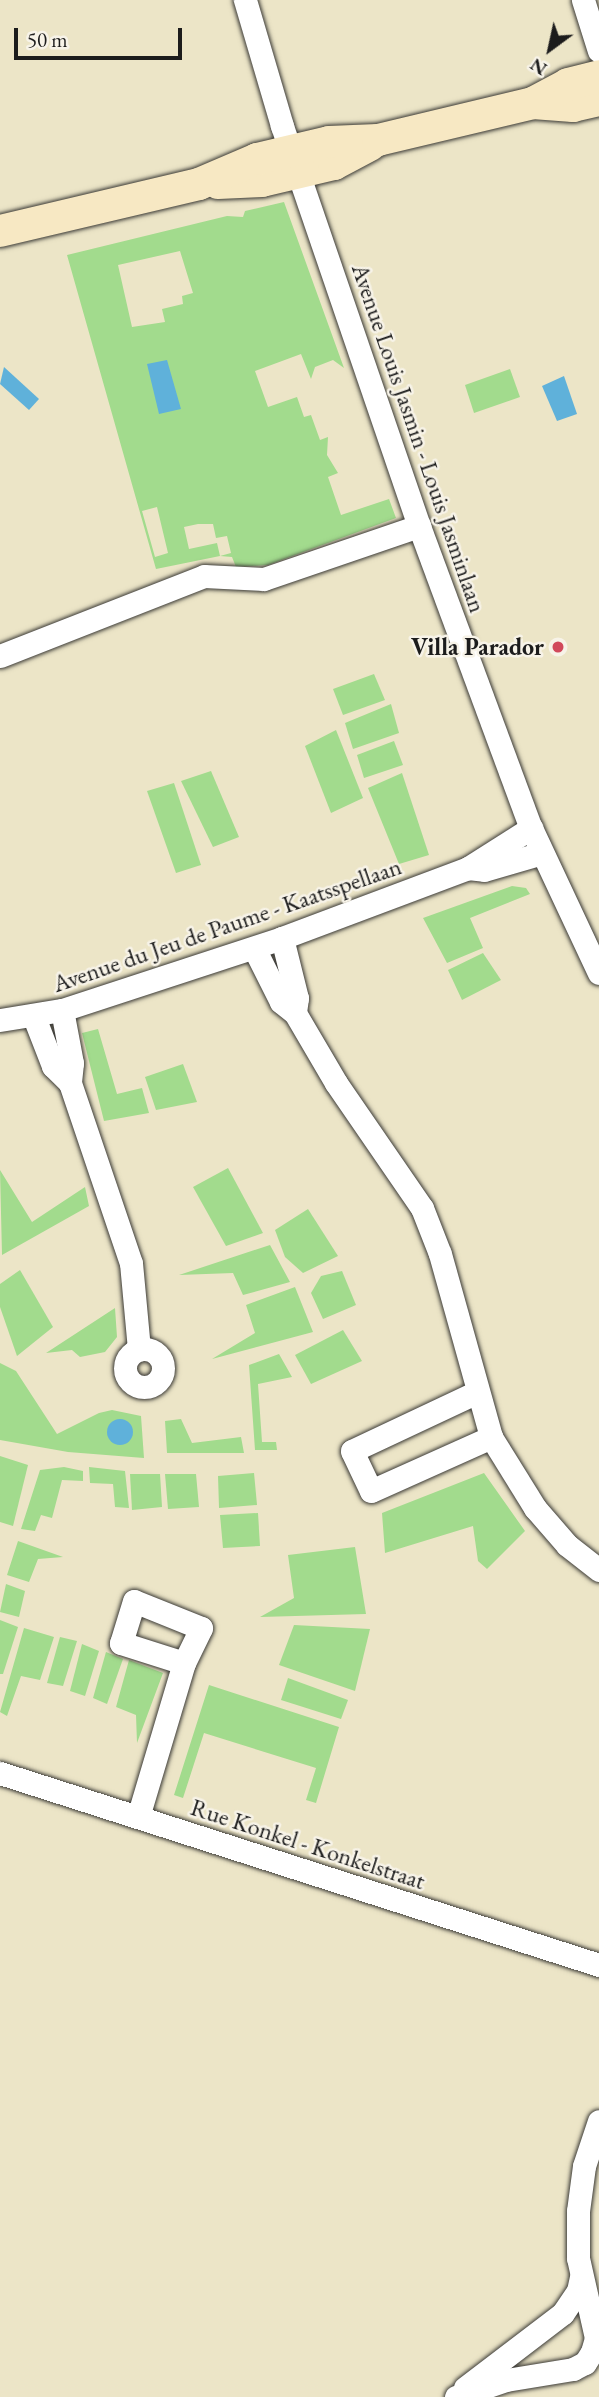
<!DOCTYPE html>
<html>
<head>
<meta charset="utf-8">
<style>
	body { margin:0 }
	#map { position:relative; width:599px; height:2397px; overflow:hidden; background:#ece5c7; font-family:"EB Garamond",serif }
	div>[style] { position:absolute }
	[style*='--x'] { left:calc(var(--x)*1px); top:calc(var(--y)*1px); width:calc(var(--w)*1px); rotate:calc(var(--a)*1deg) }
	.green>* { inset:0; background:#a2db8d }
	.water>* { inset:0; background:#5fb1da }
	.round { border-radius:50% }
	.roads { filter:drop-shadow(0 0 2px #3b3a36) drop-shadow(0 0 2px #3b3a36) }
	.street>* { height:23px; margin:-11.5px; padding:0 11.5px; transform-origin:11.5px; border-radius:11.5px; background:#fff }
	.street>.ring { margin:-11.5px; padding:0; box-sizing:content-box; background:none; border:23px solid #fff; border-radius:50% }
	.secondary>* { height:32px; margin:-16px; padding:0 16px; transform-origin:16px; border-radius:16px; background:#f7e8c3 }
	.dots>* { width:19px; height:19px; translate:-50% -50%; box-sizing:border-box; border:4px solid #f7f3e8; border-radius:50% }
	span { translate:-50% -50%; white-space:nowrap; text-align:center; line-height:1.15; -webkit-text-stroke:5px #f7f3e8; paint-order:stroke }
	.street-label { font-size:24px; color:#1c1c1c }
	.poi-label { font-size:24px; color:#1c1c1c; font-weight:700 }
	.right { translate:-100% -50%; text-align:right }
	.north { position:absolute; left:515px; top:14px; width:70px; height:70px; -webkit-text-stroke:5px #f7f3e8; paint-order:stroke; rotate:213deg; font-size:19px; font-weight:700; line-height:28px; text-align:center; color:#1c1c1c }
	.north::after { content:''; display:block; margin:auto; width:24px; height:32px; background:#1c1c1c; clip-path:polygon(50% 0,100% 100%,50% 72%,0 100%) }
	.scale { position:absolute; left:14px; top:28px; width:168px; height:32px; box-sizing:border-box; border:4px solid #1c1c1c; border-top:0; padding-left:9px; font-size:21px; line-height:24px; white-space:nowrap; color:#1c1c1c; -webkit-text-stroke:5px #f7f3e8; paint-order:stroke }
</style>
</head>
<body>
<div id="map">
	<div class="green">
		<i style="clip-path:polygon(evenodd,284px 202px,344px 368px,333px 360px,315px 367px,311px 379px,301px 354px,255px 371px,268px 407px,297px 397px,304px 417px,311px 415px,320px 440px,328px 437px,327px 455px,338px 473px,328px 477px,341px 515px,389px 499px,396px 518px,268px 565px,236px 567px,232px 557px,220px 556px,156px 569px,67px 255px,227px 216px,243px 217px,245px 211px,284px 202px,180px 251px,193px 293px,182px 296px,183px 304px,162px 309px,165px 322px,132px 327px,118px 265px,180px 251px,284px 202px,157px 507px,168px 553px,155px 557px,142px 511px,157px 507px,284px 202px,198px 524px,213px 524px,216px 538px,227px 536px,231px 553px,220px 556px,217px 543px,189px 549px,184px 527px,198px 524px)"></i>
		<i style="clip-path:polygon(510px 369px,520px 397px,474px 413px,465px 385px)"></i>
		<i style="clip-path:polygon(374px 674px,385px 700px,343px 715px,333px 689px)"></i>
		<i style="clip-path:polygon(391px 704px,399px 733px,353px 749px,345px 723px)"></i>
		<i style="clip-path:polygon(336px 730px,363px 798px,331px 813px,305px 746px)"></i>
		<i style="clip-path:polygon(394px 741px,403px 765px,364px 778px,357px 755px)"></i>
		<i style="clip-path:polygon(211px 771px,239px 837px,213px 847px,181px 781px)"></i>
		<i style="clip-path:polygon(402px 773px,429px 855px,399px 864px,368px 788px)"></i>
		<i style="clip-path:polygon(174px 783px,201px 865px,176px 873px,147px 791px)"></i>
		<i style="clip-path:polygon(512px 886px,526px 888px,530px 894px,470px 918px,483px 948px,447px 963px,423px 918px)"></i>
		<i style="clip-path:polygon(483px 953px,501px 980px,462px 1000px,448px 970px)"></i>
		<i style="clip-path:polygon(98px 1029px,117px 1094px,142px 1088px,149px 1113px,104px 1121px,82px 1033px)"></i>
		<i style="clip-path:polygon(183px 1064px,197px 1102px,156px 1110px,145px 1077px)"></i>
		<i style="clip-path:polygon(228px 1168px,263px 1233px,226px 1246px,193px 1187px)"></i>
		<i style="clip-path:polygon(0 1170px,32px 1222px,85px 1187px,89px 1206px,2px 1255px)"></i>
		<i style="clip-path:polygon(308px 1209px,338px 1256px,303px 1273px,285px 1257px,275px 1230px)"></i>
		<i style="clip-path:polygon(270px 1245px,290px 1282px,243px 1295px,233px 1273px,179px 1275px)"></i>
		<i style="clip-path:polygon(20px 1270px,53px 1327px,17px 1356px,0 1307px,0 1284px)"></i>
		<i style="clip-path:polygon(342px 1271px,356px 1305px,323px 1319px,311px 1293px,321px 1276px)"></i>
		<i style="clip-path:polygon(295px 1287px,313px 1332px,212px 1359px,255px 1333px,246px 1305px)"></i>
		<i style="clip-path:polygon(115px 1308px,117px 1337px,105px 1352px,80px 1357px,72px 1350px,46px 1353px)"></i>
		<i style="clip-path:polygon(343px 1330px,362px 1361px,311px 1384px,295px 1355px)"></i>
		<i style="clip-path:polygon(279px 1354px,292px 1377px,258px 1384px,262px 1442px,276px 1442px,277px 1450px,255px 1450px,249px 1365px)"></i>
		<i style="clip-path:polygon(0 1363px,16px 1371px,57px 1434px,99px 1413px,112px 1410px,141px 1416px,144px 1458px,68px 1452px,0 1440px)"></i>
		<i style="clip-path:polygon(181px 1419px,192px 1443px,241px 1437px,244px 1453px,167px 1453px,165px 1421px)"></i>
		<i style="clip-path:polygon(0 1456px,28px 1465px,13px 1526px,0 1522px)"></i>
		<i style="clip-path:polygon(64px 1467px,83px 1471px,83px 1481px,62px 1480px,52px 1518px,41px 1515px,35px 1531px,21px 1529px,40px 1470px)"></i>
		<i style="clip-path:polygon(89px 1467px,125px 1471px,129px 1508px,115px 1507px,113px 1484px,90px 1483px)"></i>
		<i style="clip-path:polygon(254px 1473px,257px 1505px,219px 1508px,218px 1476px)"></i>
		<i style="clip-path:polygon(484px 1473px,525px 1531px,487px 1569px,478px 1561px,473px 1526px,385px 1553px,382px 1513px)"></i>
		<i style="clip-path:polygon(130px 1474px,160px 1474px,162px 1507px,132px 1510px)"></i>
		<i style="clip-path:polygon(165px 1474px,196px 1474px,199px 1507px,168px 1509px)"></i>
		<i style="clip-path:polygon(258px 1513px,260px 1546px,223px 1548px,220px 1515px)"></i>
		<i style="clip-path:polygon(18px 1541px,63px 1557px,38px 1559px,29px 1582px,7px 1575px)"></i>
		<i style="clip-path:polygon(355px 1547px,366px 1614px,260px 1617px,294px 1598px,288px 1555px)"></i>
		<i style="clip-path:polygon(6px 1584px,25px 1591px,19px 1617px,0 1612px)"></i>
		<i style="clip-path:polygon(0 1620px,18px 1627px,3px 1674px,0 1674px)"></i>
		<i style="clip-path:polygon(294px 1625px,370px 1629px,355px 1691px,279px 1665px)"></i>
		<i style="clip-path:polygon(24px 1628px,54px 1637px,40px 1680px,21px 1676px,7px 1716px,0 1712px)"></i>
		<i style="clip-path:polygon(60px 1637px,77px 1641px,63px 1686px,47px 1683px)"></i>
		<i style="clip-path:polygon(82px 1644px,99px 1651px,85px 1696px,70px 1691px)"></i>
		<i style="clip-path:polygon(106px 1652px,123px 1659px,107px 1704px,93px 1698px)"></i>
		<i style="clip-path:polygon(129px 1660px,163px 1673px,137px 1743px,136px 1715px,116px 1707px)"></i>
		<i style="clip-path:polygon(288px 1678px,348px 1700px,341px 1719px,281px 1700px)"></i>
		<i style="clip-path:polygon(209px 1685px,339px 1727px,316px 1803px,306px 1800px,316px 1768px,204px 1733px,183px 1798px,174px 1795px)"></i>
	</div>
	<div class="water">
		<i style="clip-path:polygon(167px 360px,181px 409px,159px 414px,147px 364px)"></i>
		<i style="clip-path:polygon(4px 367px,39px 399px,29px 410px,0 384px)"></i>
		<i style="clip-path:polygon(564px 376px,577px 414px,557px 421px,542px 386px)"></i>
		<i class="round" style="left:107px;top:1419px;width:26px;height:26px"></i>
	</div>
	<div class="roads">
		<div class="street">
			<i style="--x:245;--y:0;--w:131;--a:73.6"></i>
			<i style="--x:282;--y:126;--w:423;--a:71.1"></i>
			<i style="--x:419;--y:526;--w:322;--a:69.7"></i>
			<i style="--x:531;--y:828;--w:160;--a:64.9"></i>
			<i style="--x:583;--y:0;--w:53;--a:72.6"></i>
			<i style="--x:0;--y:656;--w:219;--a:-21.4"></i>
			<i style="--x:204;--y:576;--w:60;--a:2.9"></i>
			<i style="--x:264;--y:579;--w:164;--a:-18.9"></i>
			<i style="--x:468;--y:868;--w:16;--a:7"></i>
			<i style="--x:484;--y:870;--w:60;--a:-16.3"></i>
			<i style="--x:282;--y:938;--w:62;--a:76"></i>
			<i style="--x:297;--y:998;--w:15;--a:98"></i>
			<i style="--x:254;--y:948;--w:60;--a:63.4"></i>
			<i style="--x:281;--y:1002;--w:18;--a:38"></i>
			<i style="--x:295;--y:1013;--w:81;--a:59.6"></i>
			<i style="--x:336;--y:1083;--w:152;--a:55.5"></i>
			<i style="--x:422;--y:1208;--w:49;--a:68.6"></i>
			<i style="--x:440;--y:1254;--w:190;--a:74.4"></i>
			<i style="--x:491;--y:1437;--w:84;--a:58.2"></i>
			<i style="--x:535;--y:1508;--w:49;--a:49.1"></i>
			<i style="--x:567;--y:1545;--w:41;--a:38"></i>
			<i style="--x:62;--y:1010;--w:54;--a:79.3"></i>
			<i style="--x:72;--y:1063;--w:20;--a:96"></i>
			<i style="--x:70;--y:1083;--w:190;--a:71.3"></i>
			<i style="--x:131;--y:1263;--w:87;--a:84.7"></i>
			<i style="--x:34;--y:1017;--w:53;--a:68.8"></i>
			<i style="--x:53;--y:1066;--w:24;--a:45"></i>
			<i style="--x:0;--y:1020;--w:63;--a:-9.2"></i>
			<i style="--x:62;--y:1010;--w:231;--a:-18.1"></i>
			<i style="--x:282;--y:938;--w:199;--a:-20.6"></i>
			<i style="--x:468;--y:868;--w:75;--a:-32.4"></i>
			<i class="ring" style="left:125px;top:1349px;width:15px;height:15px"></i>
			<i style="--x:475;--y:1393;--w:136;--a:154.8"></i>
			<i style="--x:352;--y:1451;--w:44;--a:64.6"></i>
			<i style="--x:371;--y:1491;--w:132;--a:-24.2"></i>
			<i style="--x:0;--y:1773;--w:629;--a:17.77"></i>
			<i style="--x:138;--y:1817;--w:161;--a:-73.4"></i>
			<i style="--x:184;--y:1663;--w:39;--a:-64"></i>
			<i style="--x:201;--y:1628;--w:72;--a:-158.1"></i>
			<i style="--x:134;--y:1601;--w:44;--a:107.2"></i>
			<i style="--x:121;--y:1643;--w:66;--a:17.6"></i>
			<i style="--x:465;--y:2388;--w:123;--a:-37.4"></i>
			<i style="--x:563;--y:2313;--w:27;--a:-56"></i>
			<i style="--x:578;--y:2291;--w:14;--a:-78"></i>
			<i style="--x:456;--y:2397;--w:53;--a:-18.8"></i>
			<i style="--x:506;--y:2380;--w:68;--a:-9.3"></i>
			<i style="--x:573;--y:2369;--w:13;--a:-27"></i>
			<i style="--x:585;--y:2363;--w:13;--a:-58"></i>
			<i style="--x:592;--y:2352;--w:15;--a:-74"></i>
			<i style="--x:596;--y:2338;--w:82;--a:-102.7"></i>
			<i style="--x:578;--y:2258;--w:47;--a:-90"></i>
			<i style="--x:578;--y:2211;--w:45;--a:-82.4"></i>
			<i style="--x:584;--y:2166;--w:47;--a:-71.6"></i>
		</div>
		<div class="secondary">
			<i style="--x:533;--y:103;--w:40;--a:4.3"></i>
			<i style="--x:573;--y:106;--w:27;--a:-13"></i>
			<i style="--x:218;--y:183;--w:44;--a:-2.6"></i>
			<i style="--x:262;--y:181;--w:74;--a:-13.3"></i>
			<i style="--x:334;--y:164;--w:41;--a:-27.8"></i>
			<i style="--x:0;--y:231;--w:204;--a:-13.3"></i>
			<i style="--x:199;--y:184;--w:63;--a:-23.3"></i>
			<i style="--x:257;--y:159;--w:74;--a:-13.3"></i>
			<i style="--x:329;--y:142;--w:49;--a:-2.3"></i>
			<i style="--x:378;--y:140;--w:159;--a:-13.4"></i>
			<i style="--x:533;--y:103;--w:40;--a:-28"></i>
			<i style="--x:568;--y:84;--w:32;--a:-14"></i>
		</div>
	</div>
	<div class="dots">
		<i style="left:558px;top:647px;background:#d1495b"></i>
	</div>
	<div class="street-label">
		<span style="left:419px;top:438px;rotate:71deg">Avenue Louis Jasmin - Louis Jasminlaan</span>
		<span style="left:227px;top:925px;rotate:-19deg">Avenue du Jeu de Paume - Kaatsspellaan</span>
		<span style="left:308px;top:1844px;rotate:18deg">Rue Konkel - Konkelstraat</span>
	</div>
	<div class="poi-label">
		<span class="right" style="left:544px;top:647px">Villa Parador</span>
	</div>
	<div class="north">N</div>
	<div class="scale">50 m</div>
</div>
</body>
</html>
